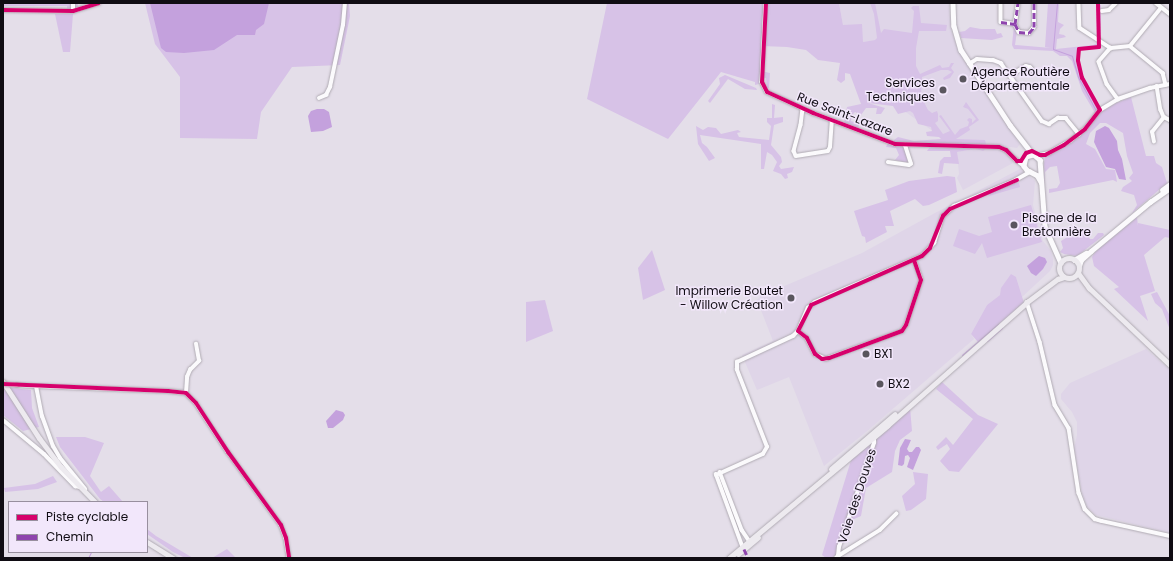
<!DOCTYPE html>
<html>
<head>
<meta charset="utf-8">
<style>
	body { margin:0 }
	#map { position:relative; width:1173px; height:561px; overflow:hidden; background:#e4dee9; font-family:Poppins,sans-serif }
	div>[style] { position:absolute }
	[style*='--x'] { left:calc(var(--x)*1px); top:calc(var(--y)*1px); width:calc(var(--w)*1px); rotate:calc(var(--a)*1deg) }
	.built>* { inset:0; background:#dfd5e8 }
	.green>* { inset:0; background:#d7c2e7 }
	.water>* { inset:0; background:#c4a1dd }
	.stream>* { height:1px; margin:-0.5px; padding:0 0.5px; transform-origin:0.5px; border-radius:0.5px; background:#c4a1dd }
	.roads { filter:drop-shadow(0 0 1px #b0abb3) drop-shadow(0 0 1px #b0abb3) }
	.minor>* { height:3.5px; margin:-1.75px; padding:0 1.75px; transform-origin:1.75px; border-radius:1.75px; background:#fbfafc }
	.tertiary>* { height:4px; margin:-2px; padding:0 2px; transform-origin:2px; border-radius:2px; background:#fbfafc }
	.secondary>* { height:4.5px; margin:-2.25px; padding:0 2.25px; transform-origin:2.25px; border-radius:2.25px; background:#fbfafc }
	.primary>* { height:5px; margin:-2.5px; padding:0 2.5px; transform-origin:2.5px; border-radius:2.5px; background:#edeaef }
	.primary>.ring { margin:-2.5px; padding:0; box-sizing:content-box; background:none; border:5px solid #edeaef; border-radius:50% }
	.bridges { filter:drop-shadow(0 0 1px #b0abb3) drop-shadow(0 0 1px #b0abb3) }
	.tertiary-bridge>* { height:4px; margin:-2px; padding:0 2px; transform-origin:2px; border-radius:2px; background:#fbfafc }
	.quiet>* { height:3px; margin-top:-1.5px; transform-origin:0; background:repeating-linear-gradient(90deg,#8e44ad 0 6px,transparent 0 9px) }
	.cycleway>* { height:4px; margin:-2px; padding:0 2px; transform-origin:2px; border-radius:2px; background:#d6006c }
	.dots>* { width:11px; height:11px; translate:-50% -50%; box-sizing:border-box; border:2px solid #f2e7fb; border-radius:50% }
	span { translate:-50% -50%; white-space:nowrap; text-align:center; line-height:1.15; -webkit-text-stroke:3px #f2e7fb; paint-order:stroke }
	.poi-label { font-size:12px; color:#100c13 }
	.left { translate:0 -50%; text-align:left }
	.right { translate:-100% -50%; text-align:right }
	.street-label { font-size:12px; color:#100c13 }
	.frame { position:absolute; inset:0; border:4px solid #100c13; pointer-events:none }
	.legend { position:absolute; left:8px; top:501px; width:140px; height:52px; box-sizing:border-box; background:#f2e7fb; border:1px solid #988f9e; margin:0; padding:5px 7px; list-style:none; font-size:12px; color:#100c13 }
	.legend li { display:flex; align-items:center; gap:8px; height:20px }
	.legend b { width:20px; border:1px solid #988f9e }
</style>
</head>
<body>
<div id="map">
	<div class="built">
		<i style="clip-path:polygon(839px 3px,949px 3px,951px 30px,958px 49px,1020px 144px,1017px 148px,990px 144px,954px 146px,897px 106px,876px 40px,863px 42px,843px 25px)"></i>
		<i style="clip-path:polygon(987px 148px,1003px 150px,1013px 163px,963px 190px,957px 178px,959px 174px,957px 152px,975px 149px,983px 151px)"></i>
		<i style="clip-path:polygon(1020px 169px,1035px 181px,1033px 205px,1043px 241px,1051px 251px,1053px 259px,1053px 265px,1050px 271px,1022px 297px,1016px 277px,1000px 295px,987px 305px,971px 334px,974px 339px,866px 432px,824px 466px,789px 377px,757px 390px,742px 355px,773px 341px,757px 300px,761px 296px,862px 253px,935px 213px)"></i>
		<i style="clip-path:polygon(1146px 349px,1170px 370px,1170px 533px,1096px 515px,1087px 507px,1082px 493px,1074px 448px,1077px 435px,1077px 422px,1072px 412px,1061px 399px,1061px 394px,1070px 383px)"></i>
	</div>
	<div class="green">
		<i style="clip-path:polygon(3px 3px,78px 3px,78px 7px,75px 7px,74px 4px,71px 5px,71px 9px,67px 9px,67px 6px,3px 6px)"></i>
		<i style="clip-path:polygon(145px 3px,349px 3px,350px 16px,340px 65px,292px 67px,261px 112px,257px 139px,180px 138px,180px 77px,155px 44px)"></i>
		<i style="clip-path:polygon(607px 3px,839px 3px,843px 25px,862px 24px,863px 42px,875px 40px,877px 38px,874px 14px,870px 3px,875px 3px,881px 33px,884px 29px,912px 33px,914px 11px,911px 8px,913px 6px,919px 6px,921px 23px,947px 25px,946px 31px,919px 31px,916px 48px,916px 66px,920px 74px,940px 65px,942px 68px,949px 67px,951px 63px,954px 63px,951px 68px,954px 72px,950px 78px,944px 80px,943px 78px,952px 72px,948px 70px,941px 70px,922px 77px,921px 96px,928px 110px,932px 113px,937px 111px,938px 114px,938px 121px,935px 123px,943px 134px,950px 131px,939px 116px,941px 115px,955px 135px,960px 129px,968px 126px,969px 122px,967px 120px,969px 118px,972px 119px,972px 123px,976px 119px,968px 109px,963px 107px,966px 102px,979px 120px,969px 127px,970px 130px,956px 139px,985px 140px,987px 148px,983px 151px,975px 149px,957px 152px,959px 164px,944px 163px,942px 174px,938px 173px,940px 161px,944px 157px,951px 157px,950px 151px,927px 151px,932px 144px,905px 143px,904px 148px,908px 163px,895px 160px,899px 155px,896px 148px,886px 147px,888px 143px,894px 146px,894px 140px,898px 137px,914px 141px,941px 139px,939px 137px,927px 136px,926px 132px,932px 131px,931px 127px,918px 124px,913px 113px,910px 111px,898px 114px,893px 106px,868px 103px,885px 108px,881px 114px,876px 114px,877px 108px,866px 108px,861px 115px,855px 112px,852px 115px,851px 121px,860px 124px,858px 128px,844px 123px,847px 107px,861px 104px,850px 74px,845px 73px,845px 80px,841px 83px,837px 80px,840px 63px,818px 60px,806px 50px,787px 47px,762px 46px,761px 71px,770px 73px,769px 88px,767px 88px,766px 78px,760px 78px,759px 84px,755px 85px,755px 82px,721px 72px,668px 139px,587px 99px)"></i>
		<i style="clip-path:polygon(1048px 3px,1059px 3px,1058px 22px,1064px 25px,1060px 29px,1059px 34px,1064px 35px,1066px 37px,1057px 39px,1056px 49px,1093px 45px,1098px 43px,1101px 46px,1078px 48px,1077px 51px,1077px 65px,1081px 77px,1098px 110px,1095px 113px,1082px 91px,1072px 61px,1067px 56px,1060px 56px,1053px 51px,1014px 49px,1012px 45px,1014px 25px,1017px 31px,1015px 45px,1051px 48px,1045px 47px)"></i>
		<i style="clip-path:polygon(1096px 3px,1099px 3px,1101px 6px,1101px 40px,1097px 36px)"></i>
		<i style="clip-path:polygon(55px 14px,73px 14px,70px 52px,63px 52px)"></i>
		<i style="clip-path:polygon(970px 27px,981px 29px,995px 29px,997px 34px,1001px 33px,1003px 37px,992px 40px,961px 38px,959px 32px,965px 31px)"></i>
		<i style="clip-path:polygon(725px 75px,756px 88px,757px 90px,745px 89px,728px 79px,710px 103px,708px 101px,720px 84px,719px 78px)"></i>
		<i style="clip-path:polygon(1131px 97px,1146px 156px,1154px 156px,1156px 163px,1162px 167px,1167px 183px,1132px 213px,1137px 205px,1134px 195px,1121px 191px,1123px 187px,1132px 181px,1129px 178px,1133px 173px,1127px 156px,1123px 133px,1106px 123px,1100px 123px,1090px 133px,1086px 144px,1095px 149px,1106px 169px,1115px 170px,1117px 182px,1113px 180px,1049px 193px,1049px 189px,1057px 188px,1060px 183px,1057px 166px,1050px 167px,1045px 172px,1045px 198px,1044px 163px,1045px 157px,1060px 150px,1080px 135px,1101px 112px,1116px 103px)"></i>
		<i style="clip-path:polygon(772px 104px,775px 105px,774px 118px,783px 117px,783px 122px,774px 125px,771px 145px,781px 157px,782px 162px,779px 166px,781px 169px,794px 167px,792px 172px,787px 174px,788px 178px,785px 179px,781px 174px,773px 171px,777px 162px,772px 155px,767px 152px,764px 169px,761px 169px,761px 144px,700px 135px,702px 143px,707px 147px,715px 158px,709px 161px,698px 144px,696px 126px,703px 130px,708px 127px,716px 128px,721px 134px,738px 130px,741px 132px,737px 133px,739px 137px,769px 140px,771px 126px,767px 122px,767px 118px,772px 118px)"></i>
		<i style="clip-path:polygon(947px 176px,955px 177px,957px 192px,929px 205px,923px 206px,915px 199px,890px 211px,894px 226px,885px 226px,887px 232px,866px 243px,865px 237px,862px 236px,854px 211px,888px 200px,885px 190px,909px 181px)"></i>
		<i style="clip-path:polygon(1016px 182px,1019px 183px,1020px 187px,989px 196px,990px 193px)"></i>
		<i style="clip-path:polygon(1031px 205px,1042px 242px,987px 258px,982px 243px,975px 254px,953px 246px,959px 229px,979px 236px,992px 232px,988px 217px)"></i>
		<i style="clip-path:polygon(1137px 217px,1138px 226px,1138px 223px,1170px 230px,1170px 238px,1165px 237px,1144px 255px,1155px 291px,1140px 296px,1148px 321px,1114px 289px,1119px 287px,1094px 266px,1092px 257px,1096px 251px)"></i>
		<i style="clip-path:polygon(1082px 228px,1090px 239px,1093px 239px,1098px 233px,1103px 233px,1104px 235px,1077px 256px,1064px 254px,1060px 252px,1063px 248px,1061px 241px)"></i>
		<i style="clip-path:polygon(652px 250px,665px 290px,643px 300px,638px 268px)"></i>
		<i style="clip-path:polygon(1011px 274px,1016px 277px,1024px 303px,978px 342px,971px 334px,987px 305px,1000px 295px,1001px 288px)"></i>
		<i style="clip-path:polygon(1157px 292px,1170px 316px,1170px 330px,1162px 309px,1155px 303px,1151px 294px)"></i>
		<i style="clip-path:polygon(545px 300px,553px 331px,526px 342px,526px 302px)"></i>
		<i style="clip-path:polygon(942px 382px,978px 415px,998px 424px,959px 472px,949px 471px,940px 461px,950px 449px,947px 444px,938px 450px,936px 447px,946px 437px,953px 445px,973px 419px,936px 389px)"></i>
		<i style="clip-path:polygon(3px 387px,31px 390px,32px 408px,39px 427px,23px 431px,3px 415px)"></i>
		<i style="clip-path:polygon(910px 407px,912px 431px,900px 440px,895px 451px,892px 472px,866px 488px,861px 516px,852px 520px,837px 554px,832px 558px,826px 558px,822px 555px,852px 457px)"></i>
		<i style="clip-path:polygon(56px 437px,85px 437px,104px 443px,90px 476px,101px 492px,109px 486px,123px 502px,104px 502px,100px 499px,60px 447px)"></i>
		<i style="clip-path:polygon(913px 472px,928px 474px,926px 499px,911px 510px,906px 511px,902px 496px,915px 484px)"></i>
		<i style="clip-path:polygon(53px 476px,57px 482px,38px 489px,5px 492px,4px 488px,35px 484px)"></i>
		<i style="clip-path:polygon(147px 529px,156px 536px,193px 558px,185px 558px,173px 552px,147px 534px)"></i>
		<i style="clip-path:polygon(227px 549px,236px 558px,212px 558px)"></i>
	</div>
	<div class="water">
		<i style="clip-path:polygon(150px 3px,269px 3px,264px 24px,256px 30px,255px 35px,237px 35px,214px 50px,184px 53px,166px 52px,161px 48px)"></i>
		<i style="clip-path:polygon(317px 109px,324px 109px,329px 112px,332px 127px,323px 131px,311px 132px,308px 116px,311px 111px)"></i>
		<i style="clip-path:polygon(1105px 126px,1109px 128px,1117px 141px,1118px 150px,1122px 159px,1126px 180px,1119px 179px,1115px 169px,1106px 167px,1094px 142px,1096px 131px)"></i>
		<i style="clip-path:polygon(1039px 256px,1045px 258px,1047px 262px,1043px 269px,1036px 276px,1031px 273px,1027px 266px)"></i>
		<i style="clip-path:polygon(336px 410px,343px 412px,345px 415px,343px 420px,333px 428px,328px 428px,326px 421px)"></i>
		<i style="clip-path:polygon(905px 439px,911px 440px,907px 449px,909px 452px,912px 452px,916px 447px,919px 447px,921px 450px,913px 470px,907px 467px,910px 458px,908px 455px,905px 456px,904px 464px,902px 466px,898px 465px,900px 448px)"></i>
	</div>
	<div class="stream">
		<i style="--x:1057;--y:3;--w:46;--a:95"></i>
		<i style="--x:1053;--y:49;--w:20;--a:20"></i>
		<i style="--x:1072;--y:56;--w:22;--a:74"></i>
		<i style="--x:1078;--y:77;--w:40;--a:62"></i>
		<i style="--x:987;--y:341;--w:20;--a:-41"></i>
		<i style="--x:962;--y:355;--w:48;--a:-40.7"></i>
		<i style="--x:88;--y:558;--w:7;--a:-63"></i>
	</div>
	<div class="roads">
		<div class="minor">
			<i style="--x:766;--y:3;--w:79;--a:92.9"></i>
			<i style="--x:762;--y:82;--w:11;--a:63"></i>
			<i style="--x:767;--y:92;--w:51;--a:24.5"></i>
			<i style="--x:813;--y:113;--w:88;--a:20.7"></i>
			<i style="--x:895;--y:144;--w:104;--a:1.7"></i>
			<i style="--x:999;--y:147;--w:8;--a:23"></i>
			<i style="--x:1006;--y:150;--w:13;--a:45"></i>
			<i style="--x:1015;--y:159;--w:10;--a:37"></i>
			<i style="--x:1001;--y:3;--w:19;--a:90"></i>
			<i style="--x:1001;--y:22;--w:14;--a:8"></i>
			<i style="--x:1015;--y:24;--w:9;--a:63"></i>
			<i style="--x:1019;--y:32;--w:10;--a:6"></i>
			<i style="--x:1029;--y:33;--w:8;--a:-50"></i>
			<i style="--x:1034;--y:27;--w:24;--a:-90"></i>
			<i style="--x:1156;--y:3;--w:18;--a:38"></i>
			<i style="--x:1079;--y:4;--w:24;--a:88"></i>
			<i style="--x:1080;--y:28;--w:37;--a:33"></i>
			<i style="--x:1111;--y:48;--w:19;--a:-6"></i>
			<i style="--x:1130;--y:46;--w:49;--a:-50.8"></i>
			<i style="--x:3;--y:10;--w:70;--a:0.8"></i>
			<i style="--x:73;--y:11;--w:27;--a:-17"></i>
			<i style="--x:73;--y:11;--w:8;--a:-90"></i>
			<i style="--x:1102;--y:11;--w:7;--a:-8"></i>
			<i style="--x:1109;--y:10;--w:10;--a:-45"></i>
			<i style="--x:1015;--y:24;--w:21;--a:-82"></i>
			<i style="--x:1130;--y:46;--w:43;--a:39.3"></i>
			<i style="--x:1163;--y:73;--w:12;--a:76"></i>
			<i style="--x:1111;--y:48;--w:18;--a:131"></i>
			<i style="--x:1099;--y:62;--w:23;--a:70"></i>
			<i style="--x:1107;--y:84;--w:19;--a:54"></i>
			<i style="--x:969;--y:64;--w:9;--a:-32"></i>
			<i style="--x:977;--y:59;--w:16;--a:4"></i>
			<i style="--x:993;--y:60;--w:9;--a:21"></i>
			<i style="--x:1001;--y:63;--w:71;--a:54.7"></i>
			<i style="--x:1042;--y:121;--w:8;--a:23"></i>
			<i style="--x:1049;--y:124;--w:11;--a:-34"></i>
			<i style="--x:1058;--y:118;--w:8;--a:0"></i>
			<i style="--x:1066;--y:118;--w:21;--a:51"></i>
			<i style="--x:1011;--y:75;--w:17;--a:-31"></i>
			<i style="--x:1026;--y:66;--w:4;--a:14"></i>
			<i style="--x:1030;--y:67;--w:6;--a:45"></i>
			<i style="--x:1157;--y:86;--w:24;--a:81"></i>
			<i style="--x:1161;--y:110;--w:8;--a:67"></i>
			<i style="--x:1164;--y:117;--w:7;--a:27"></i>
			<i style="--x:319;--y:98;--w:8;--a:-23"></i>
			<i style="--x:326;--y:95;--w:9;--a:-63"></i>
			<i style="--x:330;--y:87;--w:63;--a:-78.2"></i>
			<i style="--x:343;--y:25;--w:22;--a:-85"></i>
			<i style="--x:803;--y:109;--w:16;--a:97"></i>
			<i style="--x:801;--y:125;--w:27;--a:105"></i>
			<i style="--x:794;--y:151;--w:5;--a:68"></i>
			<i style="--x:796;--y:156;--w:32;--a:-9"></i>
			<i style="--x:828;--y:151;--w:4;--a:-63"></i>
			<i style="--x:830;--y:147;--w:26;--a:-86"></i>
			<i style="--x:1154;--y:142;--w:10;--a:-101"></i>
			<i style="--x:1152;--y:132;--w:19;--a:-51"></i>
			<i style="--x:1036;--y:156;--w:13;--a:-13"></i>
			<i style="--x:1049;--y:153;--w:24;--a:-30"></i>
			<i style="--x:1070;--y:141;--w:19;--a:-39"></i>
			<i style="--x:1085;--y:129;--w:24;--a:-52"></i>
			<i style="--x:1100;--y:110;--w:21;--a:-31"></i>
			<i style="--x:1118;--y:99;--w:34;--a:-19"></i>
			<i style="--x:1150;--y:88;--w:20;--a:-11"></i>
			<i style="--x:888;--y:162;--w:21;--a:8"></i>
			<i style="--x:909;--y:165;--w:2;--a:-27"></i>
			<i style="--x:911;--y:164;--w:20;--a:-108"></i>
			<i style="--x:1027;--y:302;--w:42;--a:72"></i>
			<i style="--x:1040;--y:342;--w:65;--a:76.6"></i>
			<i style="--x:1055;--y:405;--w:27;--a:59"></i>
			<i style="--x:1069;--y:428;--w:66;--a:81.3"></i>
			<i style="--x:1079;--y:493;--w:17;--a:69"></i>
			<i style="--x:1085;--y:509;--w:14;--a:45"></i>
			<i style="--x:1095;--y:519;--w:7;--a:16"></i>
			<i style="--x:1102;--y:521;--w:70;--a:12.4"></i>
			<i style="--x:798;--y:331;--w:11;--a:38"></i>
			<i style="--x:807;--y:338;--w:18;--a:63"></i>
			<i style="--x:815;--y:354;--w:12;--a:24"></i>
			<i style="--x:826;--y:359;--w:81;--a:-20.2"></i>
			<i style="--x:902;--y:331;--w:7;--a:-56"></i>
			<i style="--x:906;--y:325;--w:47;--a:-71.6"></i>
			<i style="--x:921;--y:280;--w:21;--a:-109"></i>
			<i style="--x:36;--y:386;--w:132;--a:2.2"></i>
			<i style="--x:168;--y:391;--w:18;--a:6"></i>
			<i style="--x:186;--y:393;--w:14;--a:45"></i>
			<i style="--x:196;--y:403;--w:59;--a:56.9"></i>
			<i style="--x:228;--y:452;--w:90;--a:54"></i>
			<i style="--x:281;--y:525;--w:14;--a:69"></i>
			<i style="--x:286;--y:538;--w:20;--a:81"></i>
			<i style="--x:186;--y:393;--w:16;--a:-86"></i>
			<i style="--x:187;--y:377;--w:8;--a:-67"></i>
			<i style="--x:190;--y:370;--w:13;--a:-45"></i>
			<i style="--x:199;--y:361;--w:17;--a:-100"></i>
			<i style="--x:720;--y:472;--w:62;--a:69.2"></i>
			<i style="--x:742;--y:530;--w:14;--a:56"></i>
			<i style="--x:742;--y:546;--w:76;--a:-110.1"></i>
			<i style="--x:716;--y:475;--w:51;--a:-24.1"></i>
			<i style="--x:763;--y:454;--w:8;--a:-60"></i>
			<i style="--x:767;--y:447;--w:83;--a:-111.3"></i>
			<i style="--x:737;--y:370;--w:8;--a:-90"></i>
			<i style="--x:737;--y:362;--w:62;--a:-24.9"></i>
			<i style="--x:793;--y:336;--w:7;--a:-45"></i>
			<i style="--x:798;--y:331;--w:25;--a:-67"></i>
			<i style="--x:808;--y:308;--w:9;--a:-41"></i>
			<i style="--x:815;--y:302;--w:116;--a:-23.3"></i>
			<i style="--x:922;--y:256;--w:18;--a:-47"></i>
			<i style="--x:934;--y:243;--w:28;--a:-72"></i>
			<i style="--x:943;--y:216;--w:15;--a:-42"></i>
			<i style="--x:954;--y:206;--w:63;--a:-22.5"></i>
			<i style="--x:1012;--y:182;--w:21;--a:-29"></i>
			<i style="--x:838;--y:556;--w:49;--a:-31.8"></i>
			<i style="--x:880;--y:530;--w:23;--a:-45"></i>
			<i style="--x:836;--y:558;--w:3;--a:-45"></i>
			<i style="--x:838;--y:556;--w:9;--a:-84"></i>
			<i style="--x:839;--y:547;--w:110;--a:-71.4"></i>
			<i style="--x:874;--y:443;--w:7;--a:-90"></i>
		</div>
		<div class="tertiary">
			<i style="--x:17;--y:385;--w:19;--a:3"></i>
			<i style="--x:36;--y:386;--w:31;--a:79"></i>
			<i style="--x:42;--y:416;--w:32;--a:70"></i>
			<i style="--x:53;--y:446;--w:14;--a:60"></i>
			<i style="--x:60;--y:458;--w:40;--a:51"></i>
			<i style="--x:3;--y:420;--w:53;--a:39.7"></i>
			<i style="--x:44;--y:454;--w:45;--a:45.9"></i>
			<i style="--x:75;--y:486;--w:5;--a:11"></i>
		</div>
		<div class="secondary">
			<i style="--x:953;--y:3;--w:23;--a:88"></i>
			<i style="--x:954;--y:26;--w:25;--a:74"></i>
			<i style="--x:961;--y:50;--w:90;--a:56.8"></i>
			<i style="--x:1010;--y:125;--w:36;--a:52"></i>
			<i style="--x:1032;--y:153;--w:11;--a:41"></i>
			<i style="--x:1040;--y:160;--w:67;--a:85.7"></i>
			<i style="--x:1045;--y:227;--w:39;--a:66"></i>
			<i style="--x:1033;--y:155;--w:7;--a:164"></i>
			<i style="--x:1026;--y:157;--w:9;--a:103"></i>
			<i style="--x:1024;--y:166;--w:5;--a:53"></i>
			<i style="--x:1027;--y:170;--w:11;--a:27"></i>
			<i style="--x:1037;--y:175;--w:8;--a:60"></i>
			<i style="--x:1162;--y:190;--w:10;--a:-37"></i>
			<i style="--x:1074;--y:260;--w:14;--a:-30"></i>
			<i style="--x:1079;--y:266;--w:6;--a:-72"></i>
			<i style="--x:1081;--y:260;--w:13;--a:-42"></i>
			<i style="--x:1091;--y:251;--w:77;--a:-39.7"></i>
			<i style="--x:1150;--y:202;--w:24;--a:-35"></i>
		</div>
		<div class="primary">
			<i class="ring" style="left:1059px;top:258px;width:15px;height:15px"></i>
			<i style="--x:1078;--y:273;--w:19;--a:54"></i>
			<i style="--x:1089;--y:288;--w:112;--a:43.5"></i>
			<i style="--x:3;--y:382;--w:67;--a:57.3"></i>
			<i style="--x:39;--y:438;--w:36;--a:53"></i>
			<i style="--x:61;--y:467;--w:49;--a:45.8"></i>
			<i style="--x:831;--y:469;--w:84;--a:-40.7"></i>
			<i style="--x:147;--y:542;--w:31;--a:32"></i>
			<i style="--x:738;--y:554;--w:26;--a:-40"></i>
			<i style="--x:729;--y:558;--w:207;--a:-39.9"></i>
			<i style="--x:888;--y:425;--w:186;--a:-41.5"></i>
			<i style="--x:1027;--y:302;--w:39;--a:-37"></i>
			<i style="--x:1058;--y:279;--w:6;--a:-18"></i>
		</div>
	</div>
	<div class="bridges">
		<div class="tertiary-bridge">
			<i style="--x:3;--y:384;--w:14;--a:4"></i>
		</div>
	</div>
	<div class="quiet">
		<i style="--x:1001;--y:22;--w:14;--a:8"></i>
		<i style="--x:1015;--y:24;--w:9;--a:63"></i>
		<i style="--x:1019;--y:32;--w:10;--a:6"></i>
		<i style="--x:1029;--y:33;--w:8;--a:-50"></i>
		<i style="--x:1034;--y:27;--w:24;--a:-90"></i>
		<i style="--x:1015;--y:24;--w:21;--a:-82"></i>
		<i style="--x:744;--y:549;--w:10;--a:66"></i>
	</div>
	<div class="cycleway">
		<i style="--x:766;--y:3;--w:79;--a:92.9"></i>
		<i style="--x:762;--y:82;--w:11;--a:63"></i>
		<i style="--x:767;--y:92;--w:51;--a:24.5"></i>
		<i style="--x:813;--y:113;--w:88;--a:20.7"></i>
		<i style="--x:895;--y:144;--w:104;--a:1.7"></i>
		<i style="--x:999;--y:147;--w:8;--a:23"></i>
		<i style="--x:1006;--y:150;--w:16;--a:45"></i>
		<i style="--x:1017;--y:161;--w:4;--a:0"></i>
		<i style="--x:1021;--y:161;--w:9;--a:-58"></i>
		<i style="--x:1026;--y:153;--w:6;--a:-18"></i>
		<i style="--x:1032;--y:151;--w:9;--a:27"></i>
		<i style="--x:1040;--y:155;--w:5;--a:0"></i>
		<i style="--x:1045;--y:155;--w:21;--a:-28"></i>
		<i style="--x:1064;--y:145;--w:26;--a:-37"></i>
		<i style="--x:1085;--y:129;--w:24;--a:-52"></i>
		<i style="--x:1100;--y:110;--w:37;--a:-119"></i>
		<i style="--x:1082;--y:78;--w:18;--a:-103"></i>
		<i style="--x:1078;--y:60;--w:11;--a:-85"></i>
		<i style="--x:1079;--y:49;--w:20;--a:-6"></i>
		<i style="--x:1099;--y:47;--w:44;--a:-91.3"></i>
		<i style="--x:3;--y:10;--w:70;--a:0.8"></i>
		<i style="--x:73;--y:11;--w:27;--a:-17"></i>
		<i style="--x:914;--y:260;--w:21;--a:71"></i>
		<i style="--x:921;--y:280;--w:47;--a:108.4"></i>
		<i style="--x:906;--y:325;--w:7;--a:124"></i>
		<i style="--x:902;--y:331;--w:78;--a:159.7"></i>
		<i style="--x:829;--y:358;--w:7;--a:172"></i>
		<i style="--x:822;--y:359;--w:9;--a:-144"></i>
		<i style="--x:815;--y:354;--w:18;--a:-117"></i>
		<i style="--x:807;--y:338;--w:11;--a:-142"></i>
		<i style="--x:798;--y:331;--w:29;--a:-63"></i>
		<i style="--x:811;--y:305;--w:121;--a:-23.8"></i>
		<i style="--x:922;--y:256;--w:11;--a:-45"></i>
		<i style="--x:930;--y:248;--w:35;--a:-68"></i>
		<i style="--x:943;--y:216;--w:10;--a:-45"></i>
		<i style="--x:950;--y:209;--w:73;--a:-23.4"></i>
		<i style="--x:3;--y:384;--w:165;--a:2.4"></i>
		<i style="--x:168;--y:391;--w:18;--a:6"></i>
		<i style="--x:186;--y:393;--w:14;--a:45"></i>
		<i style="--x:196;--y:403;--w:59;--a:56.9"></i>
		<i style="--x:228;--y:452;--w:90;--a:54"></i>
		<i style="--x:281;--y:525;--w:14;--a:69"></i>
		<i style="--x:286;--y:538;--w:20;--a:81"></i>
	</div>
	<div class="dots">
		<i style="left:963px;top:79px;background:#5a565e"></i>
		<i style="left:943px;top:90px;background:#5a565e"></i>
		<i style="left:1014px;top:225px;background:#5a565e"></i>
		<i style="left:791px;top:298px;background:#5a565e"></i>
		<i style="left:866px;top:354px;background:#5a565e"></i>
		<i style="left:880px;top:384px;background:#5a565e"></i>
	</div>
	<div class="poi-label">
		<span class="left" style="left:971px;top:79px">Agence Routière<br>Départementale</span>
		<span class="right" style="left:935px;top:90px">Services<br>Techniques</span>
		<span class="left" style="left:1022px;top:225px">Piscine de la<br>Bretonnière</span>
		<span class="right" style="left:783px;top:298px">Imprimerie Boutet<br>- Willow Création</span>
		<span class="left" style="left:874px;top:354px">BX1</span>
		<span class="left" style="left:888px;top:384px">BX2</span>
	</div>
	<div class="street-label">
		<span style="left:845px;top:114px;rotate:21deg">Rue Saint-Lazare</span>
		<span style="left:857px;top:496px;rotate:-72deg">Voie des Douves</span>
	</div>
	<div class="frame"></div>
	<ul class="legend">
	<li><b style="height:5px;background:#d6006c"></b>Piste cyclable</li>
	<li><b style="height:5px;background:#8e44ad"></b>Chemin</li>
	</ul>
</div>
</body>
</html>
